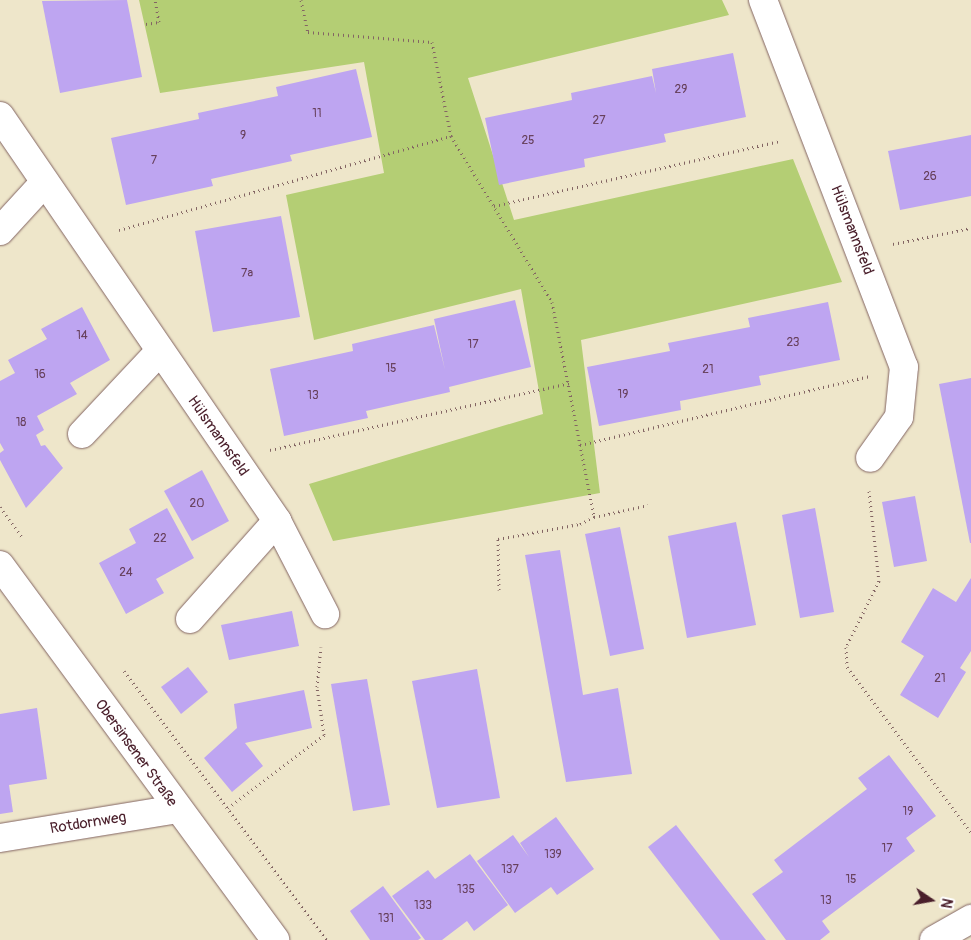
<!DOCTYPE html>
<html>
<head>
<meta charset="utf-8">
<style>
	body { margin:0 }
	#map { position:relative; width:971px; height:940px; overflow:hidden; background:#eee6ca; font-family:Pangolin,sans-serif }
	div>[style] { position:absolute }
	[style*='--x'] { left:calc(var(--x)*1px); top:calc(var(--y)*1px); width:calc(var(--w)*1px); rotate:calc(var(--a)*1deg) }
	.green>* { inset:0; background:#b4ce74 }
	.building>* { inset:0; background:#bea5f1 }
	.path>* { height:3px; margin-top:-1.5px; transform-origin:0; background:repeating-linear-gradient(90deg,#836563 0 1px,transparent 0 5px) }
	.roads { filter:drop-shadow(0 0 1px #836563) drop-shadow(0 0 1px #836563) }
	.minor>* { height:28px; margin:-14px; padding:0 14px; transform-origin:14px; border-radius:14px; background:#fff }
	.tertiary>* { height:28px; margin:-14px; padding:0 14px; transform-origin:14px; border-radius:14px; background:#fff }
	span { translate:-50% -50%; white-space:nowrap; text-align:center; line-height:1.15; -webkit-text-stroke:4.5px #fff; paint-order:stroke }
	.number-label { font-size:12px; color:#67405c }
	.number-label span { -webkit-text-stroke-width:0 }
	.street-label { font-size:15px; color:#4a1f2b }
	.north { position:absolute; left:906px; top:875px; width:50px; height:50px; -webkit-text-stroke:4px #fff; paint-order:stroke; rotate:102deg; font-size:14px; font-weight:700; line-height:20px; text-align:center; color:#4a1f2b }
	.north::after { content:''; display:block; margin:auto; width:18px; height:22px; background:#4a1f2b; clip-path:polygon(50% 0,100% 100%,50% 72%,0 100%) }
</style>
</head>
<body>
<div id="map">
	<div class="green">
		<i style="clip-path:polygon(139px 0,722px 0,729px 15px,468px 78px,514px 220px,793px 159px,842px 282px,581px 340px,600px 493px,333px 541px,309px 484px,543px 414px,521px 289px,314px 340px,286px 195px,384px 173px,364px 62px,160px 93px)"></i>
	</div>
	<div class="building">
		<i style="clip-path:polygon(127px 0,142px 77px,60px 93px,42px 1px)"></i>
		<i style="clip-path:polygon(733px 53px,746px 117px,664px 134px,666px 142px,584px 159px,585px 167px,499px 185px,485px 118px,572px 100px,571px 93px,652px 76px,656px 93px,652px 69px)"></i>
		<i style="clip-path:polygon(356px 69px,372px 137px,290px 155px,292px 161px,211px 179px,213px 186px,126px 205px,111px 138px,199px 119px,198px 113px,278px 96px,276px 87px)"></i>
		<i style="clip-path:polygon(971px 135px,971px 196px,900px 210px,888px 151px)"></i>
		<i style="clip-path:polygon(281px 216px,300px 317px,213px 332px,195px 231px)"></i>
		<i style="clip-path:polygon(515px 300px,531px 367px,449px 387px,450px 392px,366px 411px,368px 418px,284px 436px,270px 369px,353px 351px,352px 344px,434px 325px,445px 370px,434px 319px)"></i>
		<i style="clip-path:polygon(828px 302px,840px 360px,759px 376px,761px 385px,680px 401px,681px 410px,599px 426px,587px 367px,670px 351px,668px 343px,750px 327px,748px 318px)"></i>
		<i style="clip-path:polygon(82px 307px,110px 360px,70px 383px,77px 394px,37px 416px,44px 430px,36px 435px,41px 446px,45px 445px,63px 468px,26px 508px,0 460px,0 453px,4px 450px,0 443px,0 381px,15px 373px,8px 360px,47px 339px,41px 329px)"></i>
		<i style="clip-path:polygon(971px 378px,971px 543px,970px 543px,939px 384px)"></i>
		<i style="clip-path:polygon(202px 470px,229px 521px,192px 541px,164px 491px)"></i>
		<i style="clip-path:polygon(915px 496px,927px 561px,894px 567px,882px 502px)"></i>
		<i style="clip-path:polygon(167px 508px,194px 558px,156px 579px,164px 593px,126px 614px,99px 563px,136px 543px,129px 529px)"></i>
		<i style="clip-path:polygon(815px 508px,834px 612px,800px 618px,782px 515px)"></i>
		<i style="clip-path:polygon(736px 522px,756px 625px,687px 638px,668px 536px)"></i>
		<i style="clip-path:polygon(620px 527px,644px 649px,610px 656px,585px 534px)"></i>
		<i style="clip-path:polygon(560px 550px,583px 695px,618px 688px,632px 774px,566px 782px,525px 555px)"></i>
		<i style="clip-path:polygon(971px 578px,971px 651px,960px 668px,966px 672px,938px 718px,900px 695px,924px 656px,901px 642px,933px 588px,956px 602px)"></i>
		<i style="clip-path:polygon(292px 611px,299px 646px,229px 660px,221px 625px)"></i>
		<i style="clip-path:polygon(188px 667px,208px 692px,181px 714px,161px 687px)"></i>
		<i style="clip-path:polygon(477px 669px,500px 798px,437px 808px,412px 681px)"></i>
		<i style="clip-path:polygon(367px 679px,390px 805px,353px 811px,331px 684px)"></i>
		<i style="clip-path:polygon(304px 690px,312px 728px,245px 743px,263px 766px,232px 792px,204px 758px,237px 728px,234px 704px)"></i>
		<i style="clip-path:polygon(37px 708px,47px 779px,9px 785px,13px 812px,0 814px,0 714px)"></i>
		<i style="clip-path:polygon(889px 755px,936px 816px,906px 838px,915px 851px,822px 921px,830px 932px,820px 940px,786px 940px,752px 894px,783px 872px,774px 860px,867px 789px,858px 778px)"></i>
		<i style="clip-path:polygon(556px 817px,594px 869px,557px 895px,551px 887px,515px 913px,477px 861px,513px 835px,529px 857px,520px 843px)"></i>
		<i style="clip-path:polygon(676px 825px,766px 940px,720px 940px,648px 847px)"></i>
		<i style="clip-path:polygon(470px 854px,508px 905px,474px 931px,467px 921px,442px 940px,425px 940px,392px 896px,428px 870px,435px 879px)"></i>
		<i style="clip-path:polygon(383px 886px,421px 938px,418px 940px,370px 940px,350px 911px)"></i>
	</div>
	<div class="path">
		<i style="--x:301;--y:0;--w:33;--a:78"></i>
		<i style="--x:308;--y:32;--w:124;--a:4.6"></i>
		<i style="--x:432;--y:42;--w:96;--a:78.6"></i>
		<i style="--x:146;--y:24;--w:13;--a:-9"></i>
		<i style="--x:159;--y:22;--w:22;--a:-100"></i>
		<i style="--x:494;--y:206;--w:294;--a:-12.8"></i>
		<i style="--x:119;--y:230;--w:345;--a:-15.8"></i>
		<i style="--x:451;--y:136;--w:194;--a:58.7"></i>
		<i style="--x:552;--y:302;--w:219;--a:78.9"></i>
		<i style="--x:893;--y:244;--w:80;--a:-11.6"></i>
		<i style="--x:580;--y:445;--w:297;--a:-13.4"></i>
		<i style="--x:270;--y:450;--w:307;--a:-12.6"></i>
		<i style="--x:869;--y:491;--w:91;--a:83.7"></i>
		<i style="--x:879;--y:581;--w:74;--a:116.6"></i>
		<i style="--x:846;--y:647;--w:20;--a:87"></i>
		<i style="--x:847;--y:667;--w:207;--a:53.2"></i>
		<i style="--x:0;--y:507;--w:37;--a:54"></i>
		<i style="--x:499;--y:590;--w:51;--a:-91.1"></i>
		<i style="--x:498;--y:539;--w:83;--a:-10.4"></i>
		<i style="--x:580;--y:524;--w:16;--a:-27"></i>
		<i style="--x:594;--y:517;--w:55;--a:-12.5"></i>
		<i style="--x:124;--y:671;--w:337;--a:53"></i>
		<i style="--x:228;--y:808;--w:121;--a:-37.2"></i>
		<i style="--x:324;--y:735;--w:49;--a:-98.3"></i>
		<i style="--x:317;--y:687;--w:40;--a:-84.3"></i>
	</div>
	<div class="roads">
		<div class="minor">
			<i style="--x:763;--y:0;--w:393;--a:69"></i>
			<i style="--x:904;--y:367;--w:50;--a:95.7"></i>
			<i style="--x:899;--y:417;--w:50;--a:125.3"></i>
			<i style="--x:0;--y:116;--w:491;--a:55.6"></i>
			<i style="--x:277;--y:521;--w:105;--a:62.7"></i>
			<i style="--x:0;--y:231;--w:65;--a:-47.5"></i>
			<i style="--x:82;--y:434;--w:112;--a:-46.8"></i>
			<i style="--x:190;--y:619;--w:131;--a:-48.4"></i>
			<i style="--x:0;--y:838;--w:179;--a:-9.3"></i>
			<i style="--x:934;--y:940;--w:43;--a:-29.6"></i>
		</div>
		<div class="tertiary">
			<i style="--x:0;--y:565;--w:465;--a:53.7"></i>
		</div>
	</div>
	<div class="number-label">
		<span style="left:681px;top:90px">29</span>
		<span style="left:317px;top:114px">11</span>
		<span style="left:599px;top:121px">27</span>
		<span style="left:243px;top:136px">9</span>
		<span style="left:528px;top:141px">25</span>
		<span style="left:154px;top:161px">7</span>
		<span style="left:930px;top:177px">26</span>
		<span style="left:247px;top:274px">7a</span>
		<span style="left:82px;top:336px">14</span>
		<span style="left:793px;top:343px">23</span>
		<span style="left:473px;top:345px">17</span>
		<span style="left:391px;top:369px">15</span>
		<span style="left:708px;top:370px">21</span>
		<span style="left:40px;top:375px">16</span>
		<span style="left:623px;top:395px">19</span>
		<span style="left:313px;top:396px">13</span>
		<span style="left:21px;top:423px">18</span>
		<span style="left:197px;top:504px">20</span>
		<span style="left:160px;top:539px">22</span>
		<span style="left:126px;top:573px">24</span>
		<span style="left:940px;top:679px">21</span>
		<span style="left:908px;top:812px">19</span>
		<span style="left:887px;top:849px">17</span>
		<span style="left:553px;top:855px">139</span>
		<span style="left:510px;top:870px">137</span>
		<span style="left:851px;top:880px">15</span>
		<span style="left:466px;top:890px">135</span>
		<span style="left:826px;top:901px">13</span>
		<span style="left:423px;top:906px">133</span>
		<span style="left:386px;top:919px">131</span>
	</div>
	<div class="street-label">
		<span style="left:852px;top:230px;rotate:69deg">Hülsmannsfeld</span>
		<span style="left:218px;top:436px;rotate:55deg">Hülsmannsfeld</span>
		<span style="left:136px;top:753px;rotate:54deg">Obersinsener Straße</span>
		<span style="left:88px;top:823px;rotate:-9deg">Rotdornweg</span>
	</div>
	<div class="north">N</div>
</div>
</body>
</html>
